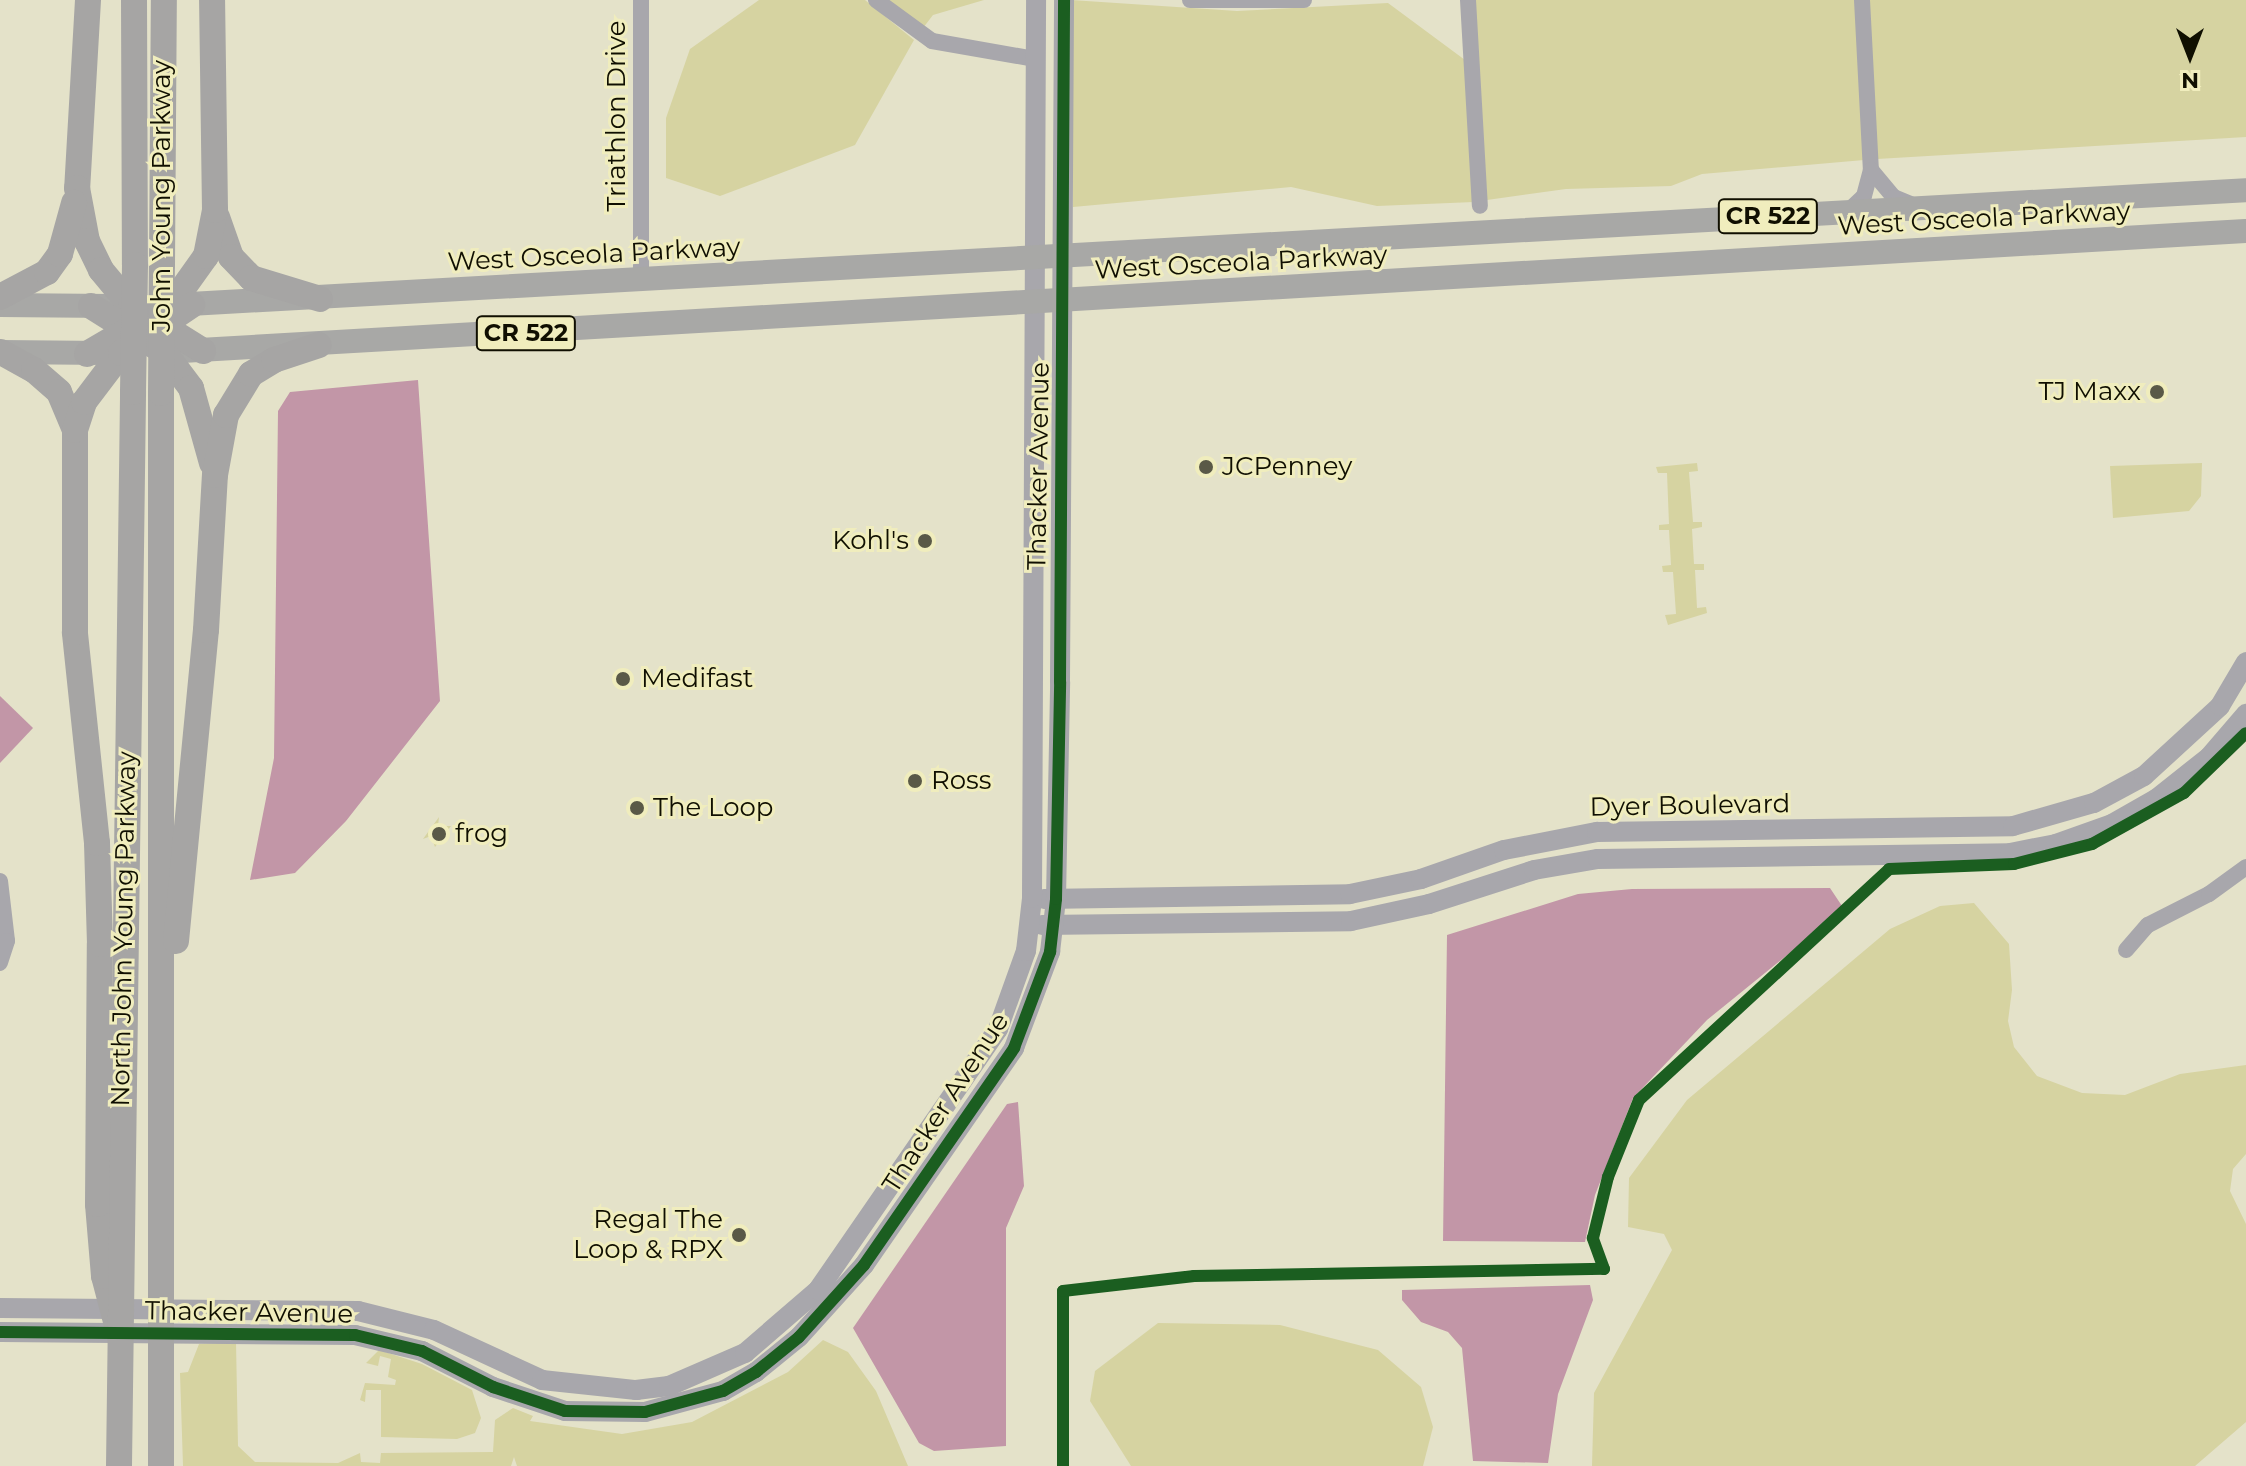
<!DOCTYPE html>
<html>
<head>
<meta charset="utf-8">
<style>
	body { margin:0 }
	#map { position:relative; width:2246px; height:1466px; overflow:hidden; background:#e4e2c9; font-family:Montserrat,sans-serif }
	div>[style] { position:absolute }
	[style*='--x'] { left:calc(var(--x)*1px); top:calc(var(--y)*1px); width:calc(var(--w)*1px); rotate:calc(var(--a)*1deg) }
	.green>* { inset:0; background:#d6d3a1 }
	.water>* { inset:0; background:#c296a7 }
	.minor>* { height:16px; margin:-8px; padding:0 8px; transform-origin:8px; border-radius:8px; background:#a8a7ac }
	.tertiary>* { height:20px; margin:-10px; padding:0 10px; transform-origin:10px; border-radius:10px; background:#a8a7ac }
	.primary>* { height:24px; margin:-12px; padding:0 12px; transform-origin:12px; border-radius:12px; background:#a8a8a6 }
	.trunk>* { height:26px; margin:-13px; padding:0 13px; transform-origin:13px; border-radius:13px; background:#a6a5a4 }
	.trunk-bridge>* { height:26px; margin:-13px; padding:0 13px; transform-origin:13px; border-radius:13px; background:#a6a5a4 }
	.cycleway>* { height:12px; margin:-6px; padding:0 6px; transform-origin:6px; border-radius:6px; background:#1b5e20 }
	.dots>* { width:22px; height:22px; translate:-50% -50%; box-sizing:border-box; border:4px solid #f0edbd; border-radius:50% }
	span { translate:-50% -50%; white-space:nowrap; text-align:center; line-height:1.15; -webkit-text-stroke:6px #f0edbd; paint-order:stroke }
	.shield-label span { padding:2px 6px; background:#f0edbd; border:2px solid; border-radius:6px; -webkit-text-stroke-width:0 }
	.shield-label { font-size:24px; color:#100f01; font-weight:700 }
	.street-label { font-size:26px; color:#100f01 }
	.poi-label { font-size:26px; color:#100f01 }
	.right { translate:-100% -50%; text-align:right }
	.left { translate:0 -50%; text-align:left }
	.north { position:absolute; left:2150px; top:16px; width:80px; height:80px; -webkit-text-stroke:6px #f0edbd; paint-order:stroke; rotate:180deg; font-size:22px; font-weight:700; line-height:32px; text-align:center; color:#100f01 }
	.north::after { content:''; display:block; margin:auto; width:28px; height:36px; background:#100f01; clip-path:polygon(50% 0,100% 100%,50% 72%,0 100%) }
</style>
</head>
<body>
<div id="map">
	<div class="green">
		<i style="clip-path:polygon(759px 0,865px 0,914px 40px,855px 145px,720px 196px,666px 178px,666px 118px,690px 49px)"></i>
		<i style="clip-path:polygon(887px 0,984px 0,933px 15px,923px 28px)"></i>
		<i style="clip-path:polygon(1071px 0,1237px 11px,1388px 3px,1465px 60px,1474px 202px,1377px 206px,1291px 187px,1073px 207px)"></i>
		<i style="clip-path:polygon(1475px 0,1855px 0,1864px 160px,1702px 174px,1671px 186px,1566px 189px,1487px 200px)"></i>
		<i style="clip-path:polygon(1868px 0,2246px 0,2246px 137px,1877px 159px)"></i>
		<i style="clip-path:polygon(1697px 463px,1698px 471px,1689px 472px,1693px 522px,1702px 522px,1702px 527px,1692px 529px,1694px 564px,1704px 564px,1704px 570px,1695px 570px,1697px 608px,1706px 607px,1707px 613px,1668px 625px,1665px 615px,1676px 614px,1673px 572px,1663px 572px,1662px 566px,1671px 565px,1669px 530px,1659px 530px,1659px 525px,1669px 524px,1667px 473px,1658px 473px,1656px 467px)"></i>
		<i style="clip-path:polygon(2202px 463px,2201px 496px,2189px 511px,2113px 518px,2110px 466px)"></i>
		<i style="clip-path:polygon(439px 817px,438px 826px,451px 826px,435px 847px,431px 836px,423px 839px)"></i>
		<i style="clip-path:polygon(1974px 903px,2009px 944px,2012px 990px,2008px 1021px,2014px 1047px,2037px 1076px,2082px 1093px,2125px 1095px,2180px 1074px,2246px 1065px,2246px 1154px,2233px 1169px,2230px 1191px,2246px 1224px,2246px 1422px,2195px 1466px,1592px 1466px,1594px 1393px,1672px 1250px,1664px 1234px,1628px 1227px,1629px 1178px,1687px 1100px,1890px 929px,1940px 906px)"></i>
		<i style="clip-path:polygon(1158px 1323px,1280px 1325px,1378px 1350px,1421px 1387px,1433px 1427px,1423px 1466px,1131px 1466px,1090px 1401px,1095px 1371px)"></i>
		<i style="clip-path:polygon(823px 1340px,848px 1352px,876px 1391px,908px 1466px,517px 1466px,514px 1457px,511px 1466px,183px 1466px,180px 1373px,188px 1372px,199px 1344px,236px 1342px,238px 1446px,255px 1462px,338px 1463px,360px 1453px,361px 1462px,380px 1463px,381px 1453px,493px 1452px,495px 1420px,513px 1408px,533px 1416px,530px 1421px,622px 1434px,692px 1422px,788px 1372px)"></i>
		<i style="clip-path:polygon(379px 1350px,422px 1364px,472px 1390px,481px 1418px,475px 1433px,457px 1439px,381px 1437px,381px 1390px,366px 1390px,365px 1402px,360px 1400px,365px 1383px,395px 1385px,396px 1380px,388px 1377px,391px 1359px,380px 1356px,378px 1366px,366px 1363px)"></i>
	</div>
	<div class="water">
		<i style="clip-path:polygon(418px 380px,440px 701px,346px 821px,295px 873px,250px 880px,274px 758px,278px 411px,290px 392px)"></i>
		<i style="clip-path:polygon(0 696px,33px 728px,0 763px)"></i>
		<i style="clip-path:polygon(1830px 888px,1844px 909px,1707px 1020px,1633px 1098px,1595px 1195px,1585px 1242px,1443px 1241px,1447px 935px,1578px 894px,1632px 889px)"></i>
		<i style="clip-path:polygon(1018px 1102px,1024px 1186px,1006px 1228px,1006px 1446px,934px 1451px,919px 1443px,853px 1328px,1007px 1104px)"></i>
		<i style="clip-path:polygon(1590px 1285px,1593px 1300px,1558px 1394px,1548px 1463px,1473px 1461px,1462px 1348px,1448px 1332px,1421px 1322px,1402px 1300px,1402px 1290px)"></i>
	</div>
	<div class="minor">
		<i style="--x:641;--y:0;--w:280;--a:90"></i>
		<i style="--x:876;--y:0;--w:69;--a:36.2"></i>
		<i style="--x:932;--y:41;--w:105;--a:9.9"></i>
		<i style="--x:1190;--y:0;--w:114;--a:0"></i>
		<i style="--x:1468;--y:0;--w:206;--a:86.7"></i>
		<i style="--x:1862;--y:0;--w:170;--a:87"></i>
		<i style="--x:1847;--y:212;--w:23;--a:-43"></i>
		<i style="--x:1864;--y:196;--w:27;--a:-75"></i>
		<i style="--x:1871;--y:170;--w:35;--a:50"></i>
		<i style="--x:1894;--y:197;--w:21;--a:23"></i>
		<i style="--x:0;--y:881;--w:60;--a:83.3"></i>
		<i style="--x:7;--y:941;--w:23;--a:108"></i>
		<i style="--x:2126;--y:950;--w:33;--a:-49"></i>
		<i style="--x:2148;--y:925;--w:68;--a:-26.9"></i>
		<i style="--x:2209;--y:894;--w:46;--a:-36.1"></i>
	</div>
	<div class="tertiary">
		<i style="--x:1044;--y:899;--w:306;--a:-0.9"></i>
		<i style="--x:1350;--y:894;--w:73;--a:-11.9"></i>
		<i style="--x:1421;--y:879;--w:88;--a:-19.3"></i>
		<i style="--x:1504;--y:850;--w:95;--a:-11"></i>
		<i style="--x:1597;--y:832;--w:416;--a:-0.8"></i>
		<i style="--x:2013;--y:826;--w:84;--a:-15.9"></i>
		<i style="--x:2094;--y:803;--w:57;--a:-28.4"></i>
		<i style="--x:2144;--y:776;--w:103;--a:-42.6"></i>
		<i style="--x:2220;--y:706;--w:51;--a:-59.4"></i>
		<i style="--x:1042;--y:925;--w:309;--a:-0.7"></i>
		<i style="--x:1351;--y:921;--w:80;--a:-12.3"></i>
		<i style="--x:1429;--y:904;--w:110;--a:-17.9"></i>
		<i style="--x:1534;--y:870;--w:65;--a:-9.8"></i>
		<i style="--x:1598;--y:859;--w:412;--a:-0.8"></i>
		<i style="--x:2010;--y:853;--w:47;--a:-11.1"></i>
		<i style="--x:2056;--y:844;--w:59;--a:-19.7"></i>
		<i style="--x:2112;--y:824;--w:51;--a:-29.6"></i>
		<i style="--x:2156;--y:799;--w:68;--a:-38.4"></i>
		<i style="--x:2209;--y:757;--w:57;--a:-49.3"></i>
		<i style="--x:0;--y:1308;--w:358;--a:0.5"></i>
		<i style="--x:358;--y:1311;--w:78;--a:14"></i>
		<i style="--x:434;--y:1330;--w:119;--a:24.8"></i>
		<i style="--x:542;--y:1380;--w:95;--a:6.1"></i>
		<i style="--x:636;--y:1390;--w:33;--a:-7"></i>
		<i style="--x:669;--y:1386;--w:83;--a:-23.5"></i>
		<i style="--x:745;--y:1353;--w:96;--a:-40.8"></i>
		<i style="--x:818;--y:1290;--w:317;--a:-55.4"></i>
		<i style="--x:998;--y:1029;--w:83;--a:-70.3"></i>
		<i style="--x:1026;--y:951;--w:53;--a:-83.5"></i>
		<i style="--x:1032;--y:898;--w:898;--a:-89.74"></i>
		<i style="--x:0;--y:1332;--w:355;--a:0.5"></i>
		<i style="--x:355;--y:1335;--w:69;--a:13.4"></i>
		<i style="--x:422;--y:1351;--w:80;--a:26.9"></i>
		<i style="--x:493;--y:1387;--w:76;--a:18.4"></i>
		<i style="--x:565;--y:1411;--w:80;--a:0.7"></i>
		<i style="--x:645;--y:1412;--w:81;--a:-15.1"></i>
		<i style="--x:723;--y:1391;--w:38;--a:-30"></i>
		<i style="--x:756;--y:1372;--w:55;--a:-39.1"></i>
		<i style="--x:799;--y:1337;--w:97;--a:-47.9"></i>
		<i style="--x:864;--y:1265;--w:264;--a:-55.3"></i>
		<i style="--x:1014;--y:1048;--w:103;--a:-69.4"></i>
		<i style="--x:1050;--y:952;--w:53;--a:-83.5"></i>
		<i style="--x:1056;--y:899;--w:217;--a:-88.9"></i>
		<i style="--x:1060;--y:682;--w:682;--a:-89.66"></i>
	</div>
	<div class="primary">
		<i style="--x:0;--y:305;--w:111;--a:0.5"></i>
		<i style="--x:172;--y:305;--w:2077;--a:-3.17"></i>
		<i style="--x:182;--y:351;--w:2067;--a:-3.33"></i>
		<i style="--x:0;--y:352;--w:106;--a:0.5"></i>
	</div>
	<div class="trunk">
		<i style="--x:88;--y:0;--w:188;--a:93.3"></i>
		<i style="--x:77;--y:188;--w:54;--a:79.3"></i>
		<i style="--x:87;--y:241;--w:32;--a:64"></i>
		<i style="--x:101;--y:270;--w:47;--a:50.2"></i>
		<i style="--x:131;--y:306;--w:85;--a:32"></i>
		<i style="--x:134;--y:0;--w:265;--a:89.8"></i>
		<i style="--x:217;--y:217;--w:42;--a:70.7"></i>
		<i style="--x:231;--y:257;--w:29;--a:46"></i>
		<i style="--x:251;--y:278;--w:72;--a:16.9"></i>
		<i style="--x:162;--y:265;--w:265;--a:-89.6"></i>
		<i style="--x:0;--y:297;--w:53;--a:-28"></i>
		<i style="--x:47;--y:272;--w:22;--a:-54"></i>
		<i style="--x:60;--y:254;--w:53;--a:-74.6"></i>
		<i style="--x:91;--y:306;--w:86;--a:32.2"></i>
		<i style="--x:164;--y:352;--w:45;--a:53.1"></i>
		<i style="--x:191;--y:388;--w:78;--a:74.4"></i>
		<i style="--x:1;--y:352;--w:38;--a:29"></i>
		<i style="--x:34;--y:370;--w:33;--a:41"></i>
		<i style="--x:59;--y:392;--w:41;--a:67.2"></i>
		<i style="--x:87;--y:354;--w:97;--a:-30.3"></i>
		<i style="--x:171;--y:305;--w:60;--a:-54.5"></i>
		<i style="--x:206;--y:256;--w:47;--a:-78.9"></i>
		<i style="--x:215;--y:210;--w:210;--a:-90.8"></i>
		<i style="--x:161;--y:393;--w:1073;--a:90"></i>
		<i style="--x:176;--y:941;--w:312;--a:-84.5"></i>
		<i style="--x:206;--y:630;--w:155;--a:-86.7"></i>
		<i style="--x:215;--y:475;--w:61;--a:-79.6"></i>
		<i style="--x:226;--y:415;--w:48;--a:-58.6"></i>
		<i style="--x:251;--y:374;--w:27;--a:-31"></i>
		<i style="--x:274;--y:360;--w:47;--a:-18.4"></i>
		<i style="--x:119;--y:1333;--w:59;--a:-104.7"></i>
		<i style="--x:104;--y:1276;--w:72;--a:-94.8"></i>
		<i style="--x:98;--y:1204;--w:260;--a:-89.6"></i>
		<i style="--x:100;--y:944;--w:101;--a:-91.7"></i>
		<i style="--x:97;--y:843;--w:212;--a:-96"></i>
		<i style="--x:75;--y:632;--w:202;--a:-90"></i>
		<i style="--x:75;--y:430;--w:29;--a:-72"></i>
		<i style="--x:84;--y:402;--w:61;--a:-52.9"></i>
		<i style="--x:121;--y:353;--w:86;--a:-34.1"></i>
		<i style="--x:119;--y:1466;--w:1074;--a:-89.25"></i>
	</div>
	<div class="trunk-bridge">
		<i style="--x:133;--y:392;--w:127;--a:-89.1"></i>
		<i style="--x:161;--y:393;--w:128;--a:-89.6"></i>
	</div>
	<div class="cycleway">
		<i style="--x:0;--y:1332;--w:355;--a:0.5"></i>
		<i style="--x:355;--y:1335;--w:69;--a:13.4"></i>
		<i style="--x:422;--y:1351;--w:80;--a:26.9"></i>
		<i style="--x:493;--y:1387;--w:76;--a:18.4"></i>
		<i style="--x:565;--y:1411;--w:80;--a:0.7"></i>
		<i style="--x:645;--y:1412;--w:81;--a:-15.1"></i>
		<i style="--x:723;--y:1391;--w:38;--a:-30"></i>
		<i style="--x:756;--y:1372;--w:55;--a:-39.1"></i>
		<i style="--x:799;--y:1337;--w:97;--a:-47.9"></i>
		<i style="--x:864;--y:1265;--w:264;--a:-55.3"></i>
		<i style="--x:1014;--y:1048;--w:103;--a:-69.4"></i>
		<i style="--x:1050;--y:952;--w:53;--a:-83.5"></i>
		<i style="--x:1056;--y:899;--w:217;--a:-88.9"></i>
		<i style="--x:1060;--y:682;--w:682;--a:-89.66"></i>
		<i style="--x:1063;--y:1466;--w:175;--a:-90"></i>
		<i style="--x:1063;--y:1291;--w:132;--a:-6.5"></i>
		<i style="--x:1194;--y:1276;--w:410;--a:-1"></i>
		<i style="--x:1604;--y:1269;--w:33;--a:-110"></i>
		<i style="--x:1593;--y:1238;--w:63;--a:-76.2"></i>
		<i style="--x:1608;--y:1177;--w:83;--a:-68.1"></i>
		<i style="--x:1639;--y:1100;--w:340;--a:-42.7"></i>
		<i style="--x:1889;--y:869;--w:125;--a:-2.3"></i>
		<i style="--x:2014;--y:864;--w:81;--a:-14.4"></i>
		<i style="--x:2092;--y:844;--w:105;--a:-29"></i>
		<i style="--x:2184;--y:793;--w:86;--a:-44.1"></i>
	</div>
	<div class="dots">
		<i style="left:2157px;top:392px;background:#5a5947"></i>
		<i style="left:1206px;top:467px;background:#5a5947"></i>
		<i style="left:925px;top:541px;background:#5a5947"></i>
		<i style="left:623px;top:679px;background:#5a5947"></i>
		<i style="left:915px;top:781px;background:#5a5947"></i>
		<i style="left:637px;top:808px;background:#5a5947"></i>
		<i style="left:439px;top:834px;background:#5a5947"></i>
		<i style="left:739px;top:1235px;background:#5a5947"></i>
	</div>
	<div class="shield-label">
		<span style="left:1768px;top:216px">CR 522</span>
		<span style="left:526px;top:333px">CR 522</span>
	</div>
	<div class="street-label">
		<span style="left:617px;top:116px;rotate:-90deg">Triathlon Drive</span>
		<span style="left:162px;top:196px;rotate:-90deg">John Young Parkway</span>
		<span style="left:1984px;top:219px;rotate:-3deg">West Osceola Parkway</span>
		<span style="left:594px;top:255px;rotate:-3deg">West Osceola Parkway</span>
		<span style="left:1241px;top:263px;rotate:-3deg">West Osceola Parkway</span>
		<span style="left:1039px;top:466px;rotate:-89deg">Thacker Avenue</span>
		<span style="left:1690px;top:806px;rotate:-1deg">Dyer Boulevard</span>
		<span style="left:124px;top:929px;rotate:-89deg">North John Young Parkway</span>
		<span style="left:946px;top:1103px;rotate:-57deg">Thacker Avenue</span>
		<span style="left:249px;top:1313px;rotate:1deg">Thacker Avenue</span>
	</div>
	<div class="poi-label">
		<span class="right" style="left:2141px;top:392px">TJ Maxx</span>
		<span class="left" style="left:1222px;top:467px">JCPenney</span>
		<span class="right" style="left:909px;top:541px">Kohl's</span>
		<span class="left" style="left:641px;top:679px">Medifast</span>
		<span class="left" style="left:931px;top:781px">Ross</span>
		<span class="left" style="left:653px;top:808px">The Loop</span>
		<span class="left" style="left:455px;top:834px">frog</span>
		<span class="right" style="left:723px;top:1235px">Regal The<br>Loop &amp; RPX</span>
	</div>
	<div class="north">N</div>
</div>
</body>
</html>
